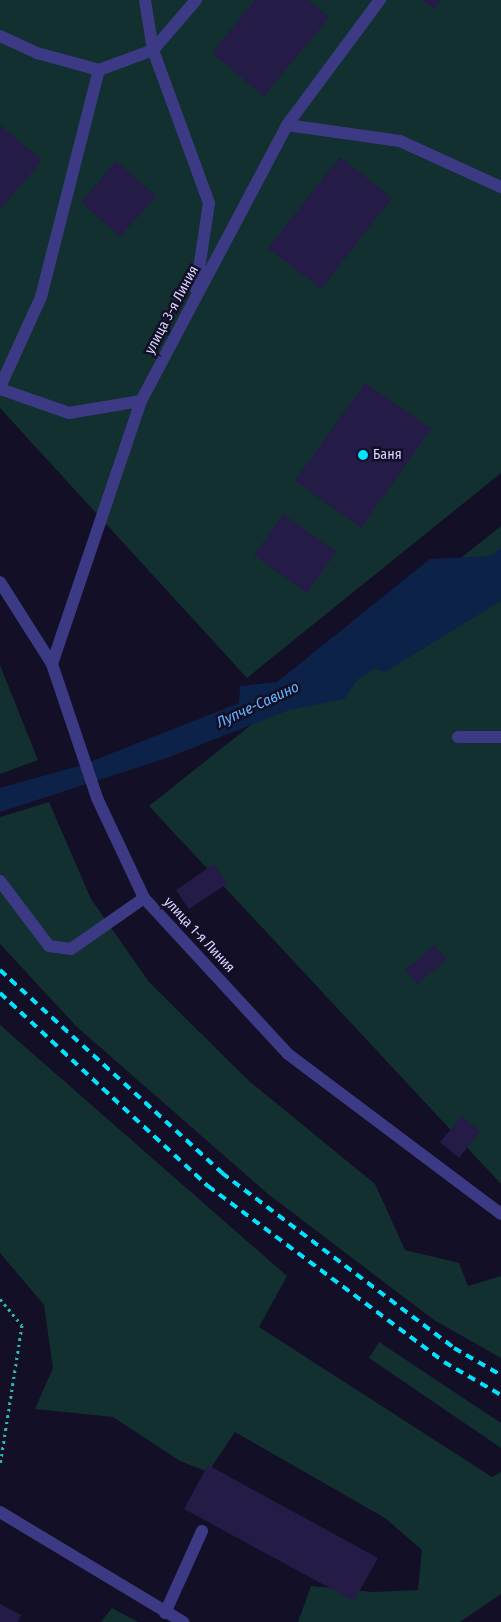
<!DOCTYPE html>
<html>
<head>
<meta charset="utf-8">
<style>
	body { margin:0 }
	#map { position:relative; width:501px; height:1622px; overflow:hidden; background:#130f26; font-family:"Fira Sans Condensed",sans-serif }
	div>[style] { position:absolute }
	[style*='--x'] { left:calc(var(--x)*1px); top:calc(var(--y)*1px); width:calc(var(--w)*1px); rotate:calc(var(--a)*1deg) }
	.green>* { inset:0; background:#12302f }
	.water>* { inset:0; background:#0c2248 }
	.building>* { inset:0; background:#241b47 }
	.path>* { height:3px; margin-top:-1.5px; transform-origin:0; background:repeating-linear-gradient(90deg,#2fb8b0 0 2.5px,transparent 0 6.5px) }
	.minor>* { height:12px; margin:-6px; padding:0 6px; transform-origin:6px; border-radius:6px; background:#3d3a85 }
	.rail>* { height:4px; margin-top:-2px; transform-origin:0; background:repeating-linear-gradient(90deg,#00e5ff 0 8px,transparent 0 14px) }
	.dots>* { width:14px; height:14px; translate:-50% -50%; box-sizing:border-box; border:2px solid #130f26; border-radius:50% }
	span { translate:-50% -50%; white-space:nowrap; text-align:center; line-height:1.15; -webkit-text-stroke:5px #130f26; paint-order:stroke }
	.street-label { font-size:14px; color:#d9d4ff }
	.poi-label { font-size:14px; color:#d9d4ff }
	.left { translate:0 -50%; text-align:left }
	.water-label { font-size:15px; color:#62b6ff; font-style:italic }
</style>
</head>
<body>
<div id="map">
	<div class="green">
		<i style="clip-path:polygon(0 0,501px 0,501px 473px,247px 678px,0 408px)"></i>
		<i style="clip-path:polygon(501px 526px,501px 1184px,149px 806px)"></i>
		<i style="clip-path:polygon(0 665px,38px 760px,0 774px)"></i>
		<i style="clip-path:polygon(49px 802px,91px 899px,149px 982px,249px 1081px,375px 1184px,405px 1250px,459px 1263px,468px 1286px,501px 1276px,501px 1358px,434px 1320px,268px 1194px,77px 1027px,0 944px,0 817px)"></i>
		<i style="clip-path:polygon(0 1025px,287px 1276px,259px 1327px,492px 1477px,501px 1472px,501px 1594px,460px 1622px,298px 1622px,311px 1586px,373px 1592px,418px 1590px,422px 1550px,385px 1518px,235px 1432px,208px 1472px,180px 1461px,113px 1417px,35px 1409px,53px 1368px,44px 1305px,0 1253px)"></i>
		<i style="clip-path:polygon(379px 1342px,501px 1423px,501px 1448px,369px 1358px)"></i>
		<i style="clip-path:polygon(112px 1608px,138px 1622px,101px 1622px)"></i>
	</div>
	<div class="water">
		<i style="clip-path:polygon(501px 548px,501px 601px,385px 672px,374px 669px,358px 679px,344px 699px,289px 710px,167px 758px,0 812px,0 788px,82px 765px,239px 703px,240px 686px,277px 682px,430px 559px,490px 556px)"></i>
	</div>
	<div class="building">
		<i style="clip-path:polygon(255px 0,308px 0,329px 17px,264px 96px,212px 53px)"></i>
		<i style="clip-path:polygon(423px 0,441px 0,434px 9px)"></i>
		<i style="clip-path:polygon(0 125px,42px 160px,0 210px)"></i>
		<i style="clip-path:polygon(340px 157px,392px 198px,321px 289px,268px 248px)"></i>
		<i style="clip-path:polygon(116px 161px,156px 196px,120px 237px,81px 202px)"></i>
		<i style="clip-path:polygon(365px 383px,431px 429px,361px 528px,295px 481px)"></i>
		<i style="clip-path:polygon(283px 514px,336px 552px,307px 593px,254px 555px)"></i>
		<i style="clip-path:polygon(214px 864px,227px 884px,189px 909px,176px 890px)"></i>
		<i style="clip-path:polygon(435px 945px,447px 959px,417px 984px,405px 970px)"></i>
		<i style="clip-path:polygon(462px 1116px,480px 1132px,459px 1158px,440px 1142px)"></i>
		<i style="clip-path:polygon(208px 1465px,378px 1558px,354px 1601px,184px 1509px)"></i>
		<i style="clip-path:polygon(0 1604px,21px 1615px,18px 1622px,0 1622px)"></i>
	</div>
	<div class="path">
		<i style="--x:0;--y:1299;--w:34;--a:50"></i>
		<i style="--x:22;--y:1325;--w:143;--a:98.9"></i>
	</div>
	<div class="minor">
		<i style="--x:145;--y:0;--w:51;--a:80.9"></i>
		<i style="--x:153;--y:50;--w:163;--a:69.9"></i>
		<i style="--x:209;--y:203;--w:87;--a:98.6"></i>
		<i style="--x:0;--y:36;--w:41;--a:24.7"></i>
		<i style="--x:37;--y:53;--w:64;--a:15.3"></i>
		<i style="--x:287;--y:125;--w:114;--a:8.1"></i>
		<i style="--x:400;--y:141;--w:111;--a:24.5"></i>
		<i style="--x:0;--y:387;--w:99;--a:-65.5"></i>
		<i style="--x:41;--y:297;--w:234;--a:-75.7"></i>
		<i style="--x:99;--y:70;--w:58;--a:-20.3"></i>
		<i style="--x:153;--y:50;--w:66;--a:-49.3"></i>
		<i style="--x:0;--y:389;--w:73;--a:19.2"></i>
		<i style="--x:69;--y:413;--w:73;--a:-9.5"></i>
		<i style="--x:0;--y:582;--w:97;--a:57.6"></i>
		<i style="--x:52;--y:664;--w:141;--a:71.4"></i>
		<i style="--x:97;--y:798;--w:110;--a:64.8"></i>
		<i style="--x:144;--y:898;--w:212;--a:47.3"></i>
		<i style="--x:288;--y:1054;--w:266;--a:36.9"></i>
		<i style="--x:52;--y:664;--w:278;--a:-71.3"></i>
		<i style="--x:141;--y:401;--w:312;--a:-62.1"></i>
		<i style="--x:287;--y:125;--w:156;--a:-53.4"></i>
		<i style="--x:458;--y:737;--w:43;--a:0"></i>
		<i style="--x:0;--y:881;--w:81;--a:53"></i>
		<i style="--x:49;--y:946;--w:22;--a:8"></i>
		<i style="--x:71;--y:949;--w:89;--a:-34.9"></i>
		<i style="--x:0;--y:1512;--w:214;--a:31"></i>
		<i style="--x:165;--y:1613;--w:90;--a:-65.7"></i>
	</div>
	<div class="rail">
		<i style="--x:0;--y:970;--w:301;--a:42.4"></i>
		<i style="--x:222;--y:1173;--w:291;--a:37"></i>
		<i style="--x:454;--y:1348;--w:54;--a:29.9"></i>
		<i style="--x:0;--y:993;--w:284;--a:42.9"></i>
		<i style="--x:208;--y:1186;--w:294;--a:36.7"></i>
		<i style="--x:444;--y:1362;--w:66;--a:30.1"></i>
	</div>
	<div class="dots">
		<i style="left:363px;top:455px;background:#00e5ff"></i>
	</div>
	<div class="street-label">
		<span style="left:172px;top:310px;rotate:-62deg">улица 3-я Линия</span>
		<span style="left:199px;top:935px;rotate:47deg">улица 1-я Линия</span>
	</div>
	<div class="poi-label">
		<span class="left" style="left:373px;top:455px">Баня</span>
	</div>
	<div class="water-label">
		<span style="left:258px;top:705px;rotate:-25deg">Лупче-Савино</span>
	</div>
</div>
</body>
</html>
